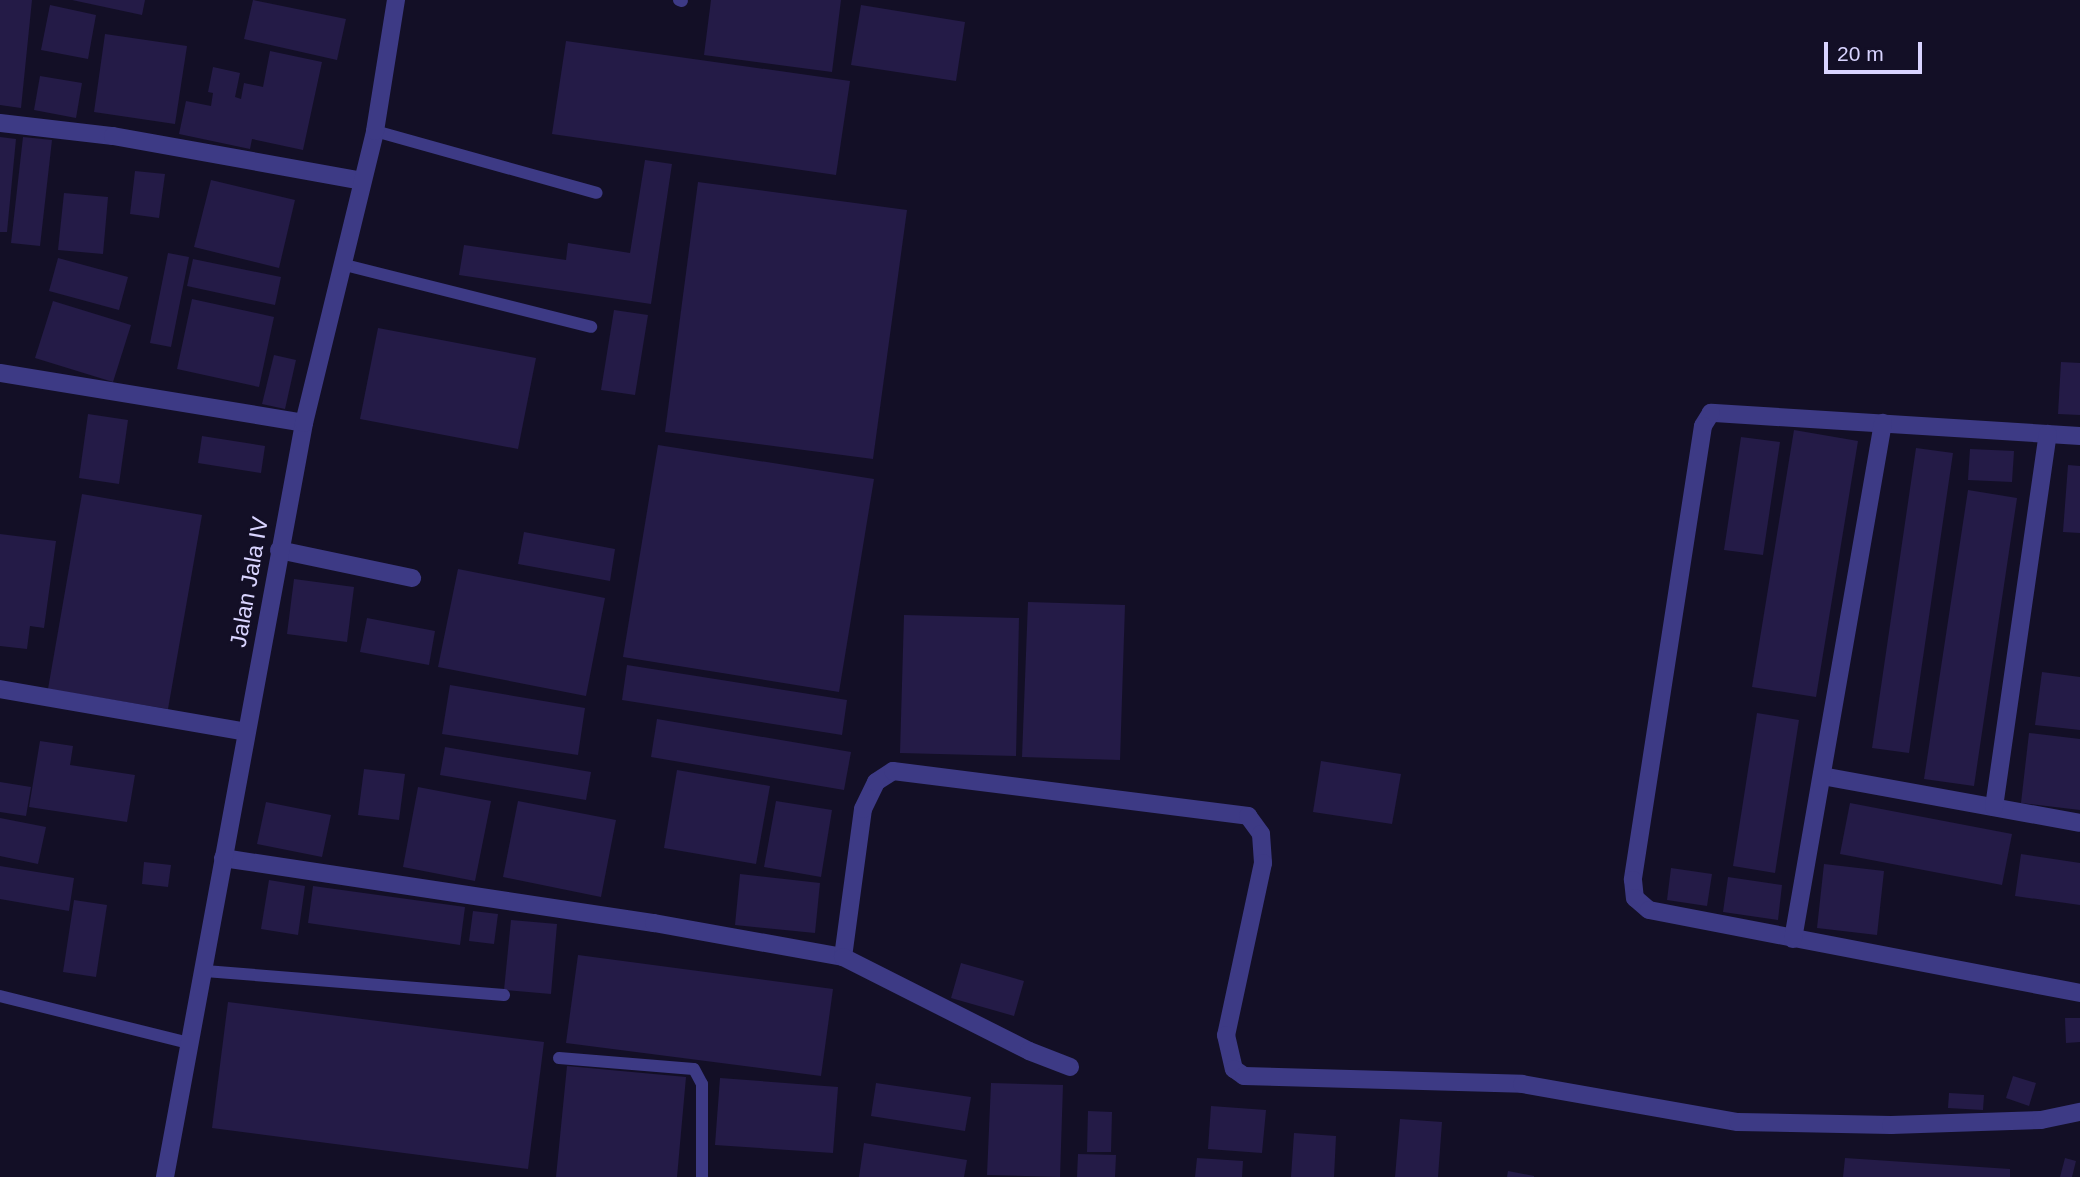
<!DOCTYPE html>
<html>
<head>
<meta charset="utf-8">
<style>
	body { margin:0 }
	#map { position:relative; width:2080px; height:1177px; overflow:hidden; background:#130f26; font-family:Arial,sans-serif }
	div>[style] { position:absolute }
	[style*='--x'] { left:calc(var(--x)*1px); top:calc(var(--y)*1px); width:calc(var(--w)*1px); rotate:calc(var(--a)*1deg) }
	.building>* { inset:0; background:#241b47 }
	.service>* { height:12px; margin:-6px; padding:0 6px; transform-origin:6px; border-radius:6px; background:#3d3a85 }
	.minor>* { height:18px; margin:-9px; padding:0 9px; transform-origin:9px; border-radius:9px; background:#3d3a85 }
	span { translate:-50% -50%; white-space:nowrap; text-align:center; line-height:1.15; -webkit-text-stroke:5px #130f26; paint-order:stroke }
	.street-label { font-size:23px; color:#d9d4ff }
	.scale { position:absolute; left:1824px; top:42px; width:98px; height:32px; box-sizing:border-box; border:4px solid #d9d4ff; border-top:0; padding-left:9px; font-size:21px; line-height:24px; white-space:nowrap; color:#d9d4ff; -webkit-text-stroke:5px #130f26; paint-order:stroke }
</style>
</head>
<body>
<div id="map">
	<div class="building">
		<i style="clip-path:polygon(0 0,32px 0,21px 108px,0 105px)"></i>
		<i style="clip-path:polygon(72px 0,145px 0,142px 15px)"></i>
		<i style="clip-path:polygon(253px 0,346px 19px,337px 60px,244px 39px)"></i>
		<i style="clip-path:polygon(711px 0,841px 0,832px 72px,704px 55px)"></i>
		<i style="clip-path:polygon(50px 5px,96px 15px,88px 59px,41px 50px)"></i>
		<i style="clip-path:polygon(861px 5px,965px 22px,956px 81px,851px 65px)"></i>
		<i style="clip-path:polygon(105px 34px,187px 46px,175px 124px,94px 112px)"></i>
		<i style="clip-path:polygon(566px 41px,850px 81px,836px 175px,552px 134px)"></i>
		<i style="clip-path:polygon(270px 51px,322px 62px,303px 150px,252px 139px,250px 149px,179px 134px,186px 101px,211px 106px,213px 93px,208px 92px,213px 67px,240px 73px,235px 97px,241px 99px,244px 83px,263px 87px)"></i>
		<i style="clip-path:polygon(40px 76px,82px 83px,76px 118px,34px 110px)"></i>
		<i style="clip-path:polygon(0 137px,16px 139px,7px 232px,0 232px)"></i>
		<i style="clip-path:polygon(23px 137px,52px 140px,40px 246px,11px 243px)"></i>
		<i style="clip-path:polygon(645px 160px,672px 164px,651px 304px,459px 275px,464px 245px,566px 260px,568px 243px,630px 253px)"></i>
		<i style="clip-path:polygon(135px 171px,165px 174px,159px 218px,130px 214px)"></i>
		<i style="clip-path:polygon(211px 180px,295px 200px,279px 268px,194px 247px)"></i>
		<i style="clip-path:polygon(698px 182px,907px 210px,873px 459px,665px 432px)"></i>
		<i style="clip-path:polygon(64px 193px,108px 197px,103px 254px,58px 250px)"></i>
		<i style="clip-path:polygon(168px 253px,189px 257px,171px 347px,150px 343px)"></i>
		<i style="clip-path:polygon(58px 258px,128px 277px,119px 310px,49px 291px)"></i>
		<i style="clip-path:polygon(193px 259px,281px 277px,275px 305px,187px 286px)"></i>
		<i style="clip-path:polygon(192px 299px,274px 317px,259px 387px,177px 369px)"></i>
		<i style="clip-path:polygon(53px 301px,131px 325px,113px 382px,35px 358px)"></i>
		<i style="clip-path:polygon(614px 310px,648px 315px,635px 395px,601px 390px)"></i>
		<i style="clip-path:polygon(378px 328px,536px 358px,518px 449px,360px 419px)"></i>
		<i style="clip-path:polygon(274px 355px,296px 360px,285px 409px,262px 404px)"></i>
		<i style="clip-path:polygon(2061px 362px,2080px 363px,2080px 415px,2058px 414px)"></i>
		<i style="clip-path:polygon(88px 414px,128px 420px,119px 484px,79px 478px)"></i>
		<i style="clip-path:polygon(1794px 430px,1858px 441px,1816px 697px,1752px 687px)"></i>
		<i style="clip-path:polygon(202px 436px,265px 446px,261px 473px,198px 463px)"></i>
		<i style="clip-path:polygon(1741px 437px,1780px 442px,1763px 555px,1724px 550px)"></i>
		<i style="clip-path:polygon(658px 445px,874px 479px,839px 692px,623px 657px)"></i>
		<i style="clip-path:polygon(1916px 448px,1953px 453px,1909px 753px,1872px 748px)"></i>
		<i style="clip-path:polygon(1970px 449px,2014px 451px,2012px 482px,1968px 480px)"></i>
		<i style="clip-path:polygon(2068px 465px,2080px 466px,2080px 533px,2063px 532px)"></i>
		<i style="clip-path:polygon(1968px 490px,2017px 498px,1974px 786px,1924px 779px)"></i>
		<i style="clip-path:polygon(82px 494px,202px 515px,168px 709px,48px 689px)"></i>
		<i style="clip-path:polygon(524px 532px,615px 549px,610px 581px,518px 564px)"></i>
		<i style="clip-path:polygon(0 534px,56px 541px,44px 628px,30px 626px,27px 649px,0 646px)"></i>
		<i style="clip-path:polygon(458px 569px,605px 598px,586px 696px,438px 667px)"></i>
		<i style="clip-path:polygon(294px 579px,354px 587px,347px 642px,287px 634px)"></i>
		<i style="clip-path:polygon(1028px 602px,1125px 605px,1120px 760px,1022px 757px)"></i>
		<i style="clip-path:polygon(904px 615px,1019px 618px,1016px 756px,900px 753px)"></i>
		<i style="clip-path:polygon(367px 618px,435px 631px,429px 665px,360px 652px)"></i>
		<i style="clip-path:polygon(627px 665px,847px 700px,842px 735px,622px 700px)"></i>
		<i style="clip-path:polygon(2042px 672px,2080px 677px,2080px 730px,2035px 725px)"></i>
		<i style="clip-path:polygon(450px 685px,585px 708px,578px 755px,442px 734px)"></i>
		<i style="clip-path:polygon(1757px 713px,1799px 720px,1775px 873px,1733px 866px)"></i>
		<i style="clip-path:polygon(657px 719px,851px 752px,844px 790px,651px 757px)"></i>
		<i style="clip-path:polygon(2029px 733px,2080px 739px,2080px 810px,2021px 803px)"></i>
		<i style="clip-path:polygon(40px 741px,73px 746px,70px 765px,135px 775px,127px 822px,29px 807px)"></i>
		<i style="clip-path:polygon(445px 747px,591px 772px,586px 800px,440px 775px)"></i>
		<i style="clip-path:polygon(1321px 761px,1401px 774px,1392px 824px,1313px 812px)"></i>
		<i style="clip-path:polygon(364px 769px,405px 774px,399px 820px,358px 815px)"></i>
		<i style="clip-path:polygon(677px 770px,770px 786px,756px 864px,664px 848px)"></i>
		<i style="clip-path:polygon(0 782px,31px 787px,26px 816px,0 812px)"></i>
		<i style="clip-path:polygon(418px 787px,491px 801px,475px 881px,403px 867px)"></i>
		<i style="clip-path:polygon(518px 801px,616px 820px,601px 897px,503px 877px)"></i>
		<i style="clip-path:polygon(776px 801px,832px 810px,821px 877px,764px 867px)"></i>
		<i style="clip-path:polygon(266px 802px,331px 815px,322px 857px,257px 844px)"></i>
		<i style="clip-path:polygon(1850px 803px,2012px 834px,2002px 885px,1840px 854px)"></i>
		<i style="clip-path:polygon(0 818px,46px 827px,38px 864px,0 856px)"></i>
		<i style="clip-path:polygon(2021px 854px,2080px 863px,2080px 905px,2015px 896px)"></i>
		<i style="clip-path:polygon(144px 862px,171px 865px,168px 887px,142px 884px)"></i>
		<i style="clip-path:polygon(1824px 864px,1884px 871px,1877px 935px,1817px 928px)"></i>
		<i style="clip-path:polygon(0 866px,74px 878px,69px 911px,0 899px)"></i>
		<i style="clip-path:polygon(1671px 868px,1712px 874px,1707px 906px,1667px 900px)"></i>
		<i style="clip-path:polygon(740px 874px,820px 883px,815px 933px,735px 925px)"></i>
		<i style="clip-path:polygon(1728px 877px,1782px 885px,1778px 920px,1723px 912px)"></i>
		<i style="clip-path:polygon(269px 880px,305px 886px,298px 935px,261px 929px)"></i>
		<i style="clip-path:polygon(313px 886px,465px 907px,460px 945px,308px 923px)"></i>
		<i style="clip-path:polygon(74px 900px,107px 905px,96px 977px,63px 972px)"></i>
		<i style="clip-path:polygon(473px 911px,498px 914px,494px 944px,469px 941px)"></i>
		<i style="clip-path:polygon(511px 920px,557px 924px,551px 994px,504px 990px)"></i>
		<i style="clip-path:polygon(578px 955px,833px 989px,821px 1076px,566px 1043px)"></i>
		<i style="clip-path:polygon(961px 963px,1024px 981px,1014px 1016px,951px 998px)"></i>
		<i style="clip-path:polygon(228px 1002px,544px 1042px,528px 1169px,212px 1128px)"></i>
		<i style="clip-path:polygon(2065px 1018px,2080px 1018px,2080px 1042px,2066px 1043px)"></i>
		<i style="clip-path:polygon(567px 1066px,686px 1077px,677px 1177px,556px 1177px)"></i>
		<i style="clip-path:polygon(2013px 1076px,2036px 1083px,2029px 1106px,2006px 1098px)"></i>
		<i style="clip-path:polygon(720px 1078px,838px 1087px,833px 1153px,715px 1145px)"></i>
		<i style="clip-path:polygon(876px 1083px,971px 1097px,965px 1131px,871px 1116px)"></i>
		<i style="clip-path:polygon(991px 1083px,1063px 1085px,1060px 1177px,987px 1175px)"></i>
		<i style="clip-path:polygon(1949px 1093px,1984px 1095px,1983px 1110px,1948px 1108px)"></i>
		<i style="clip-path:polygon(1211px 1106px,1266px 1110px,1262px 1153px,1208px 1149px)"></i>
		<i style="clip-path:polygon(1088px 1111px,1112px 1112px,1111px 1152px,1087px 1152px)"></i>
		<i style="clip-path:polygon(1400px 1119px,1442px 1122px,1438px 1177px,1395px 1177px)"></i>
		<i style="clip-path:polygon(1294px 1133px,1336px 1136px,1334px 1177px,1291px 1177px)"></i>
		<i style="clip-path:polygon(864px 1143px,967px 1160px,964px 1177px,859px 1177px)"></i>
		<i style="clip-path:polygon(1078px 1154px,1116px 1155px,1115px 1177px,1077px 1177px)"></i>
		<i style="clip-path:polygon(1197px 1158px,1243px 1161px,1242px 1177px,1195px 1177px)"></i>
		<i style="clip-path:polygon(1845px 1158px,2010px 1169px,2010px 1177px,1843px 1177px)"></i>
		<i style="clip-path:polygon(2065px 1158px,2076px 1161px,2072px 1177px,2060px 1177px)"></i>
		<i style="clip-path:polygon(1508px 1171px,1534px 1176px,1534px 1177px,1507px 1177px)"></i>
	</div>
	<div class="service">
		<i style="--x:679;--y:0;--w:3;--a:18"></i>
		<i style="--x:375;--y:131;--w:230;--a:15.6"></i>
		<i style="--x:341;--y:264;--w:258;--a:14.1"></i>
		<i style="--x:205;--y:971;--w:300;--a:4.6"></i>
		<i style="--x:0;--y:996;--w:195;--a:14"></i>
		<i style="--x:559;--y:1058;--w:135;--a:4.7"></i>
		<i style="--x:694;--y:1069;--w:17;--a:62"></i>
		<i style="--x:702;--y:1084;--w:93;--a:90"></i>
	</div>
	<div class="minor">
		<i style="--x:0;--y:123;--w:114;--a:6.6"></i>
		<i style="--x:113;--y:136;--w:253;--a:10.2"></i>
		<i style="--x:0;--y:373;--w:308;--a:9.3"></i>
		<i style="--x:2080;--y:436;--w:370;--a:-176.4"></i>
		<i style="--x:1711;--y:413;--w:15;--a:122"></i>
		<i style="--x:1703;--y:426;--w:459;--a:98.8"></i>
		<i style="--x:1633;--y:880;--w:18;--a:84"></i>
		<i style="--x:1635;--y:898;--w:18;--a:41"></i>
		<i style="--x:1649;--y:910;--w:439;--a:10.9"></i>
		<i style="--x:279;--y:550;--w:136;--a:11.9"></i>
		<i style="--x:0;--y:689;--w:250;--a:9.9"></i>
		<i style="--x:1822;--y:776;--w:262;--a:10.3"></i>
		<i style="--x:1994;--y:807;--w:377;--a:-81.8"></i>
		<i style="--x:223;--y:858;--w:436;--a:8.6"></i>
		<i style="--x:654;--y:923;--w:192;--a:10.2"></i>
		<i style="--x:843;--y:957;--w:149;--a:-82.3"></i>
		<i style="--x:863;--y:809;--w:30;--a:-64"></i>
		<i style="--x:876;--y:782;--w:20;--a:-33"></i>
		<i style="--x:893;--y:771;--w:358;--a:7.2"></i>
		<i style="--x:1248;--y:816;--w:22;--a:54"></i>
		<i style="--x:1261;--y:834;--w:29;--a:86"></i>
		<i style="--x:1263;--y:863;--w:176;--a:102.1"></i>
		<i style="--x:1226;--y:1035;--w:35;--a:77"></i>
		<i style="--x:1234;--y:1069;--w:12;--a:35"></i>
		<i style="--x:1244;--y:1076;--w:278;--a:1.6"></i>
		<i style="--x:1522;--y:1084;--w:219;--a:10"></i>
		<i style="--x:1738;--y:1122;--w:153;--a:1.1"></i>
		<i style="--x:1891;--y:1125;--w:150;--a:-1.9"></i>
		<i style="--x:2041;--y:1120;--w:40;--a:-12"></i>
		<i style="--x:1793;--y:939;--w:524;--a:-80.11"></i>
		<i style="--x:843;--y:957;--w:208;--a:26.8"></i>
		<i style="--x:1029;--y:1051;--w:44;--a:21.3"></i>
		<i style="--x:165;--y:1177;--w:767;--a:-79.55"></i>
		<i style="--x:304;--y:423;--w:301;--a:-76.3"></i>
		<i style="--x:375;--y:131;--w:133;--a:-80.9"></i>
	</div>
	<div class="street-label">
		<span style="left:249px;top:582px;rotate:-80deg">Jalan Jala IV</span>
	</div>
	<div class="scale">20 m</div>
</div>
</body>
</html>
